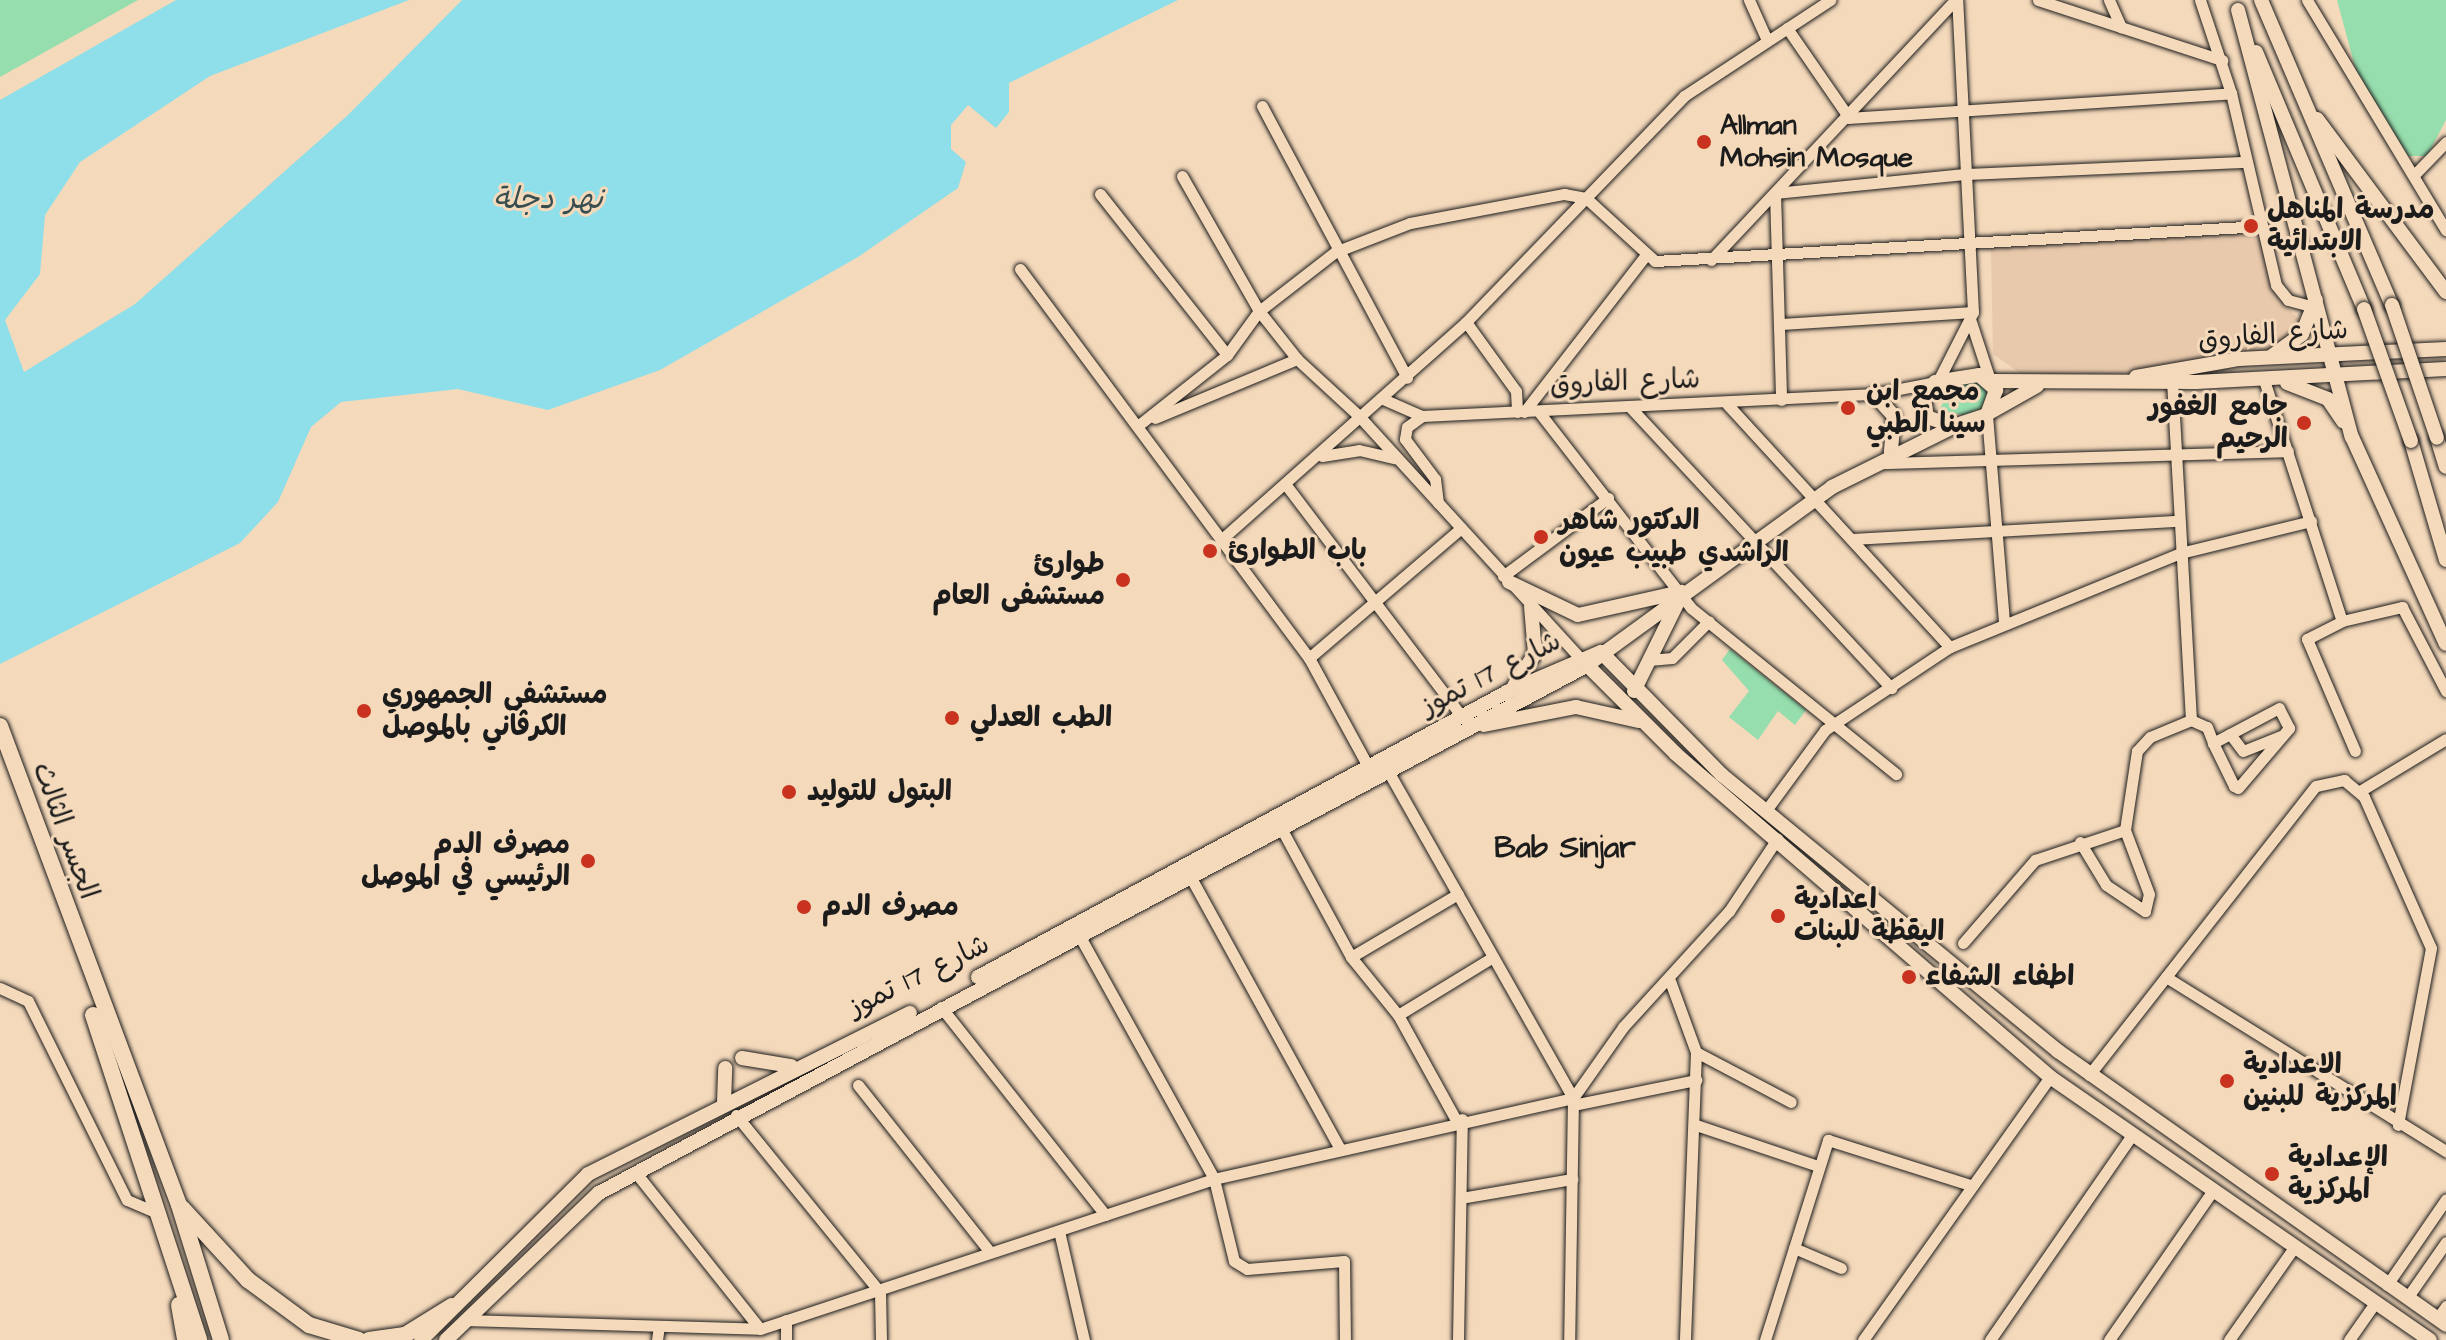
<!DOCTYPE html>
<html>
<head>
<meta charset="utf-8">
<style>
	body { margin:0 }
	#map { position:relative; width:2446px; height:1340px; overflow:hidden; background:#f4d9bb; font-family:"Architects Daughter","Playpen Sans Arabic",sans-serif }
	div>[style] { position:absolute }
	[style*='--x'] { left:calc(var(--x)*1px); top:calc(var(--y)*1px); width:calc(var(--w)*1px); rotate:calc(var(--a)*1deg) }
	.built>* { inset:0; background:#e8c9ac }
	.green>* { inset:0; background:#96dead }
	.water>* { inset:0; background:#8edfe9 }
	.roads { filter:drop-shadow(0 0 2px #1c1c1c) drop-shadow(0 0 2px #1c1c1c) }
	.minor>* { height:11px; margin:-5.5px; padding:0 5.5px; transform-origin:5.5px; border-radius:5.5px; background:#f4d9bb }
	.major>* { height:14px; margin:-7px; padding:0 7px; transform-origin:7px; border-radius:7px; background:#f4d9bb }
	.highway>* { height:16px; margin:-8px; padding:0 8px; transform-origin:8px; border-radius:8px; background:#f4d9bb }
	.bridges { filter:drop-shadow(0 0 2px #1c1c1c) drop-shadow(0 0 2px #1c1c1c) }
	.major-bridge>* { height:14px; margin:-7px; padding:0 7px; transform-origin:7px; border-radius:7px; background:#f4d9bb }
	.dots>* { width:22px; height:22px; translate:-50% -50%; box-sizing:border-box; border:4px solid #f4d9bb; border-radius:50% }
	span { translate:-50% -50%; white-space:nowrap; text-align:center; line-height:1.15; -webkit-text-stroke:6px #f4d9bb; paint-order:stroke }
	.poi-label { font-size:28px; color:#1c1c1c; font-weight:700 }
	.left { translate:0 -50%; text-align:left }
	.right { translate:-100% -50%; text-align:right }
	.street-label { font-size:28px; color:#1c1c1c }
	.water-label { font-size:30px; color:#384d4f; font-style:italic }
	.neighbourhood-label { font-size:30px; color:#1c1c1c; font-weight:700 }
</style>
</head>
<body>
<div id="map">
	<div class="built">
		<i style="clip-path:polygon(2259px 231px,2279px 299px,2310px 331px,2272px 351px,2102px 376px,2024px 376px,1993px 354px,1991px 248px)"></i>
	</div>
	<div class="green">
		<i style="clip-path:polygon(0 0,138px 0,0 77px)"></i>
		<i style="clip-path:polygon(2337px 0,2446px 0,2446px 120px,2427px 156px,2407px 156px,2358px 78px)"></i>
		<i style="clip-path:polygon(1979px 382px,1990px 389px,1988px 406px,1963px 415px,1939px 410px,1954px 384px)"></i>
		<i style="clip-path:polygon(1730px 649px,1806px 710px,1795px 725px,1778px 711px,1758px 740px,1729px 717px,1749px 691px,1722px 660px)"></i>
	</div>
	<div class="water">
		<i style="clip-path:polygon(176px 0,409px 0,210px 76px,80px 162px,45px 215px,40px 274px,5px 320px,24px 372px,135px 304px,348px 115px,462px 0,1178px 0,1009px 83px,1009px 112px,996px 128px,968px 105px,951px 125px,951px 149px,966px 162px,958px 188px,858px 257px,660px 370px,548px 410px,458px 389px,341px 402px,311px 427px,278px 502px,240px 543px,0 664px,0 100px)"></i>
	</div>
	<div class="roads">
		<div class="minor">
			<i style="--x:1749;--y:0;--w:44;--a:65.8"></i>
			<i style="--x:2038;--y:0;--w:194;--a:18.1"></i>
			<i style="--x:2109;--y:0;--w:30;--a:66"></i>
			<i style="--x:2200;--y:0;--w:98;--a:71.6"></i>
			<i style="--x:2231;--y:93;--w:197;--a:76.8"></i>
			<i style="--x:2276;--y:285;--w:19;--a:51"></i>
			<i style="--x:2288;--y:300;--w:28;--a:15"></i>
			<i style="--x:2307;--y:0;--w:269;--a:58.9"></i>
			<i style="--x:1787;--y:28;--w:109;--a:55.4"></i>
			<i style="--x:1849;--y:118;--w:383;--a:-3.7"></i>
			<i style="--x:1262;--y:106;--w:308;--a:61.9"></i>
			<i style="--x:2414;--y:175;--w:46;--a:-45.9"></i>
			<i style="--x:1182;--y:176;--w:155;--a:60.3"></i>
			<i style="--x:1259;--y:311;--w:61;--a:51.6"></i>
			<i style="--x:1297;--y:359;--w:84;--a:42.6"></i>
			<i style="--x:1359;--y:416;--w:326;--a:47.6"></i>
			<i style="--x:1775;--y:193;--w:193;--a:-5.7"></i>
			<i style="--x:1967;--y:174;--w:280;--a:-2.5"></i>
			<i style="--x:1775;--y:193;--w:207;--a:88.3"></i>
			<i style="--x:1100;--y:194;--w:205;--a:51.7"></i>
			<i style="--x:1711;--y:260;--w:357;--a:-46.8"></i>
			<i style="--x:1020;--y:269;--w:485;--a:53.4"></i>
			<i style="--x:1309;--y:658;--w:125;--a:61.4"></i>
			<i style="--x:1466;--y:322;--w:85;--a:54.1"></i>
			<i style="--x:1516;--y:391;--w:21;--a:87"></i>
			<i style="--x:1971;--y:322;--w:61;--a:71.9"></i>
			<i style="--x:1781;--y:324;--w:192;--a:-3.6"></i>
			<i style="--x:1939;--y:379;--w:75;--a:-63.1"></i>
			<i style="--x:1973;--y:312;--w:312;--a:-92.9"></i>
			<i style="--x:2264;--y:380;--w:253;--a:72.1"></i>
			<i style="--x:1383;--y:399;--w:43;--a:23.6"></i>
			<i style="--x:1727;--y:404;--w:330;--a:47.5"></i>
			<i style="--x:1630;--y:407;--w:384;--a:47.1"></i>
			<i style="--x:1524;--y:412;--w:199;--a:-52.2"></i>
			<i style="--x:1539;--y:412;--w:248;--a:52.2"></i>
			<i style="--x:1691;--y:608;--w:264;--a:39"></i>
			<i style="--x:1987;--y:415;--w:210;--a:85.3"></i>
			<i style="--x:1155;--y:418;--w:154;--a:-22.6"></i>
			<i style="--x:1140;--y:424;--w:111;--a:-38.4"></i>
			<i style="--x:1227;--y:355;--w:54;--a:-54"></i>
			<i style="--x:1259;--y:311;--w:96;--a:-37.8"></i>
			<i style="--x:1335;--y:252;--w:80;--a:-21.1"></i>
			<i style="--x:1410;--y:223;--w:157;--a:-10.7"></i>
			<i style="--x:1564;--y:194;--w:22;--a:10"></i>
			<i style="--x:1586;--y:198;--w:93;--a:42.4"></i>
			<i style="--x:1655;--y:261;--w:608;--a:-3.3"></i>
			<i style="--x:1322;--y:456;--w:37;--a:-9"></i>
			<i style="--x:1359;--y:450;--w:37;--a:13"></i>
			<i style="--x:1885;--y:463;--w:403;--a:-1.7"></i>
			<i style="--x:1286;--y:485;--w:291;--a:52.8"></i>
			<i style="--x:1438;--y:503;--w:24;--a:-97"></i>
			<i style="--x:1435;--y:479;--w:50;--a:-126.9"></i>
			<i style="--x:1405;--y:439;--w:12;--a:-81"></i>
			<i style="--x:1407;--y:427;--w:19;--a:-36"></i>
			<i style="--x:1422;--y:416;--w:453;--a:-2.8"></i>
			<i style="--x:1874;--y:394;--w:62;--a:-11.1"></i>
			<i style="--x:1223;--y:538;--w:325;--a:-41.6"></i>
			<i style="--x:1466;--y:322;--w:314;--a:-46"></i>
			<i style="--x:1684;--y:96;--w:175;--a:-33.3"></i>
			<i style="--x:1853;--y:539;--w:325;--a:-3.2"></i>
			<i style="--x:1503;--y:576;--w:131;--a:-36.6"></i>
			<i style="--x:1309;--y:658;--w:200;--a:-40.5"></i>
			<i style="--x:1649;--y:660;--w:23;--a:-5"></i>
			<i style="--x:1672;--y:658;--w:52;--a:-45"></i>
			<i style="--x:2191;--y:720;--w:17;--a:24"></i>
			<i style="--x:2207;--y:727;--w:17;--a:69"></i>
			<i style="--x:2213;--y:743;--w:48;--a:64"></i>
			<i style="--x:2234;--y:786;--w:4;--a:27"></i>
			<i style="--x:2238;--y:788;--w:79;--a:-49.6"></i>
			<i style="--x:2289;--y:728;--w:22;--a:-117"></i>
			<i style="--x:2279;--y:708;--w:75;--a:152.1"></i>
			<i style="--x:2230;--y:734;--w:21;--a:53"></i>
			<i style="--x:2243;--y:751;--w:41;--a:-21.5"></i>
			<i style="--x:2355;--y:751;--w:122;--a:-113.2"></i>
			<i style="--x:2307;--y:639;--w:39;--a:-27"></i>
			<i style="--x:2342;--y:621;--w:62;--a:-13.1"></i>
			<i style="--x:2402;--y:607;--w:95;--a:62.4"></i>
			<i style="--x:1388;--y:771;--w:376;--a:60.5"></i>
			<i style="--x:1573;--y:1098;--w:242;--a:90.9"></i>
			<i style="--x:2360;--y:791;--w:100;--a:-31.2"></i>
			<i style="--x:1767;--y:809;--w:98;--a:-53.7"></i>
			<i style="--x:1825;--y:730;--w:150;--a:-33.6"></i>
			<i style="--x:1950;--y:647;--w:248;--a:-22.2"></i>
			<i style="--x:2180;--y:553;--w:135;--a:-13.7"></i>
			<i style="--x:1281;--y:828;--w:147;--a:61.5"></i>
			<i style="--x:1351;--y:957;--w:75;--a:51"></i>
			<i style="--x:1398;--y:1015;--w:120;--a:61.1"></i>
			<i style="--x:2080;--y:842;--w:50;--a:58.8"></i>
			<i style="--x:2106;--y:885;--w:47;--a:33.7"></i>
			<i style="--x:2145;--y:911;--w:17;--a:-77"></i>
			<i style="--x:2149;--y:894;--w:68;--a:-110.6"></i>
			<i style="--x:1190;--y:876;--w:309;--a:61.2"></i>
			<i style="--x:1079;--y:935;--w:279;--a:61"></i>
			<i style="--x:1214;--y:1179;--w:84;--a:76.3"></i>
			<i style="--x:1234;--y:1261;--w:15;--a:32"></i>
			<i style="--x:1247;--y:1269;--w:97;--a:-4.7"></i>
			<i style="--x:1344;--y:1261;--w:79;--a:89.3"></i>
			<i style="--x:1963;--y:943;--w:110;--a:-49.1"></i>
			<i style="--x:2035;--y:860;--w:95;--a:-18.4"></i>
			<i style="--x:2125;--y:830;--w:80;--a:-81.4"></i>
			<i style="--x:2137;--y:751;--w:19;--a:-47"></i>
			<i style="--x:2150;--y:737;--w:44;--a:-22.5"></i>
			<i style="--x:2191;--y:720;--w:338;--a:-93.2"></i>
			<i style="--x:1351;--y:957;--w:124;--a:-30.5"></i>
			<i style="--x:2166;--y:977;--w:330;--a:31.9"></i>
			<i style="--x:1670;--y:981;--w:76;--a:69.9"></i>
			<i style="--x:1696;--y:1052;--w:288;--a:92.2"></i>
			<i style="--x:0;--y:988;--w:31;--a:25"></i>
			<i style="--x:28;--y:1001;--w:222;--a:63.6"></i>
			<i style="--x:127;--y:1200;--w:36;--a:23"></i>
			<i style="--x:941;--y:1007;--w:265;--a:51.7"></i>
			<i style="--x:1398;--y:1015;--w:111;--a:-31.4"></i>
			<i style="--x:1696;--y:1052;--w:107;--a:27.8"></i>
			<i style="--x:2089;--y:1075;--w:367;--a:-51.9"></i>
			<i style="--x:2316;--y:786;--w:29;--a:-12"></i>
			<i style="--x:2344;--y:780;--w:26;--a:40"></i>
			<i style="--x:2364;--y:797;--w:165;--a:66.1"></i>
			<i style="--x:2431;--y:948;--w:180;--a:100.6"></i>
			<i style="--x:858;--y:1085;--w:213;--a:51.7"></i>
			<i style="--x:1573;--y:1105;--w:126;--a:-11.5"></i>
			<i style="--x:736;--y:1115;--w:228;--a:50.9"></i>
			<i style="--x:880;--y:1292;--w:48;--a:88.8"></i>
			<i style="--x:1696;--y:1125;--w:129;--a:18.6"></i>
			<i style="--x:636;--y:1173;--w:199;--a:51.5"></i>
			<i style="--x:1461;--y:1198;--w:113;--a:-9.7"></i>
			<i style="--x:1059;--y:1231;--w:112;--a:77.1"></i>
			<i style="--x:1794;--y:1248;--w:51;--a:23.1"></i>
			<i style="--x:2387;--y:1285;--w:104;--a:-55.5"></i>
			<i style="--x:2407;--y:1298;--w:68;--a:-55.1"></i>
			<i style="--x:2437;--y:1319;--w:16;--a:-55"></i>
			<i style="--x:465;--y:1320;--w:295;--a:1.7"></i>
			<i style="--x:760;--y:1329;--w:478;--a:-18.3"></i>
			<i style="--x:1214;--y:1179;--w:368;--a:-12.7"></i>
			<i style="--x:1573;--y:1098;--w:87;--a:-54.8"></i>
			<i style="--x:1623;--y:1027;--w:157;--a:-47.6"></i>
			<i style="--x:1729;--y:911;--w:87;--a:-56.3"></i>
			<i style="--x:786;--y:1320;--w:20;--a:90"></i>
			<i style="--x:657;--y:1340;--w:14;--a:-82"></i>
			<i style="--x:1458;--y:1340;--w:221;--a:-89"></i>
			<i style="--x:1765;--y:1340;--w:210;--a:-72.5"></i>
			<i style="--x:1828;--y:1140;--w:149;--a:17.6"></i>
			<i style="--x:1863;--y:1340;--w:323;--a:-54.6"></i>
			<i style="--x:1990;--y:1340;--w:249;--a:-55.3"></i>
			<i style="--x:2109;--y:1340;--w:180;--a:-55.2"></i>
			<i style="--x:2229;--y:1340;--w:115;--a:-54.9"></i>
			<i style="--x:2349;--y:1340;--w:45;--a:-54.9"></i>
		</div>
		<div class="major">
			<i style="--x:2261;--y:0;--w:332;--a:66.8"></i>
			<i style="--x:2238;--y:10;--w:442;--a:75.1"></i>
			<i style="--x:2352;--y:437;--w:227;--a:65.6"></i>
			<i style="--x:2256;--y:52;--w:279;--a:67.2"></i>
			<i style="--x:2317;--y:119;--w:216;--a:53.3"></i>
			<i style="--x:2272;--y:356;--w:37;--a:-36"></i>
			<i style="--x:2302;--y:334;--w:37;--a:-68"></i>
			<i style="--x:1979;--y:375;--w:23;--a:41"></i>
			<i style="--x:1996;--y:390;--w:27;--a:110"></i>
			<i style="--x:1987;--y:415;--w:36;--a:162"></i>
			<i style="--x:1953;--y:426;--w:28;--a:-161"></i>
			<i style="--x:1927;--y:417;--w:19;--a:-99"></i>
			<i style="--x:1924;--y:398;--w:19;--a:-55"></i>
			<i style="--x:1935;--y:382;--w:45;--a:-9"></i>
			<i style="--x:2136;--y:377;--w:105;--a:-9.9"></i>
			<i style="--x:2239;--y:359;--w:207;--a:-2.8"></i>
			<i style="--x:1992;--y:381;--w:204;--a:0.3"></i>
			<i style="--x:2196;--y:382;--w:250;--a:-3"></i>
			<i style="--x:2287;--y:383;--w:44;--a:21.3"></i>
			<i style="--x:2328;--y:399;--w:27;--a:56"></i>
			<i style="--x:1874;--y:394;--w:30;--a:48"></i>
			<i style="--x:1894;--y:416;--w:36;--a:95"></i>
			<i style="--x:1989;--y:413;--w:55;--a:-29.4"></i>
			<i style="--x:2437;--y:438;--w:30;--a:73"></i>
			<i style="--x:2411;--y:441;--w:124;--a:73.6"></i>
			<i style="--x:1509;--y:582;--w:76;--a:25.6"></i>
			<i style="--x:1578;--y:615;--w:106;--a:-12.6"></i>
			<i style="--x:1601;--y:652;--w:173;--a:45.5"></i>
			<i style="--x:1722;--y:775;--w:435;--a:39.4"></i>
			<i style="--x:2058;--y:1051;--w:475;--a:35.2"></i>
			<i style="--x:1582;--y:660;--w:133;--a:45"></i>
			<i style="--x:1676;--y:754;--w:494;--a:40.8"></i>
			<i style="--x:2050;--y:1077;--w:462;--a:34.7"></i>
			<i style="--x:1514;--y:686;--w:38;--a:-57"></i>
			<i style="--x:1535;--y:654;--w:48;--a:-94.8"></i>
			<i style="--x:1634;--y:691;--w:106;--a:-63.7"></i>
			<i style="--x:1484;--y:725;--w:94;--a:-11.1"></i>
			<i style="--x:1576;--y:707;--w:65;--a:12.5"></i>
			<i style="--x:978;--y:977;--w:601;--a:-28.31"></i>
			<i style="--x:1507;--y:692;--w:102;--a:-23.1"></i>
			<i style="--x:742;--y:1058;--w:50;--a:9.3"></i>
			<i style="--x:724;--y:1103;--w:35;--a:-88"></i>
			<i style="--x:421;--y:1340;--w:235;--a:-44.8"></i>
			<i style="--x:588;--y:1174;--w:360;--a:-26.6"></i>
			<i style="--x:446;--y:1340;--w:212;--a:-43.9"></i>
			<i style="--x:599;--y:1193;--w:1119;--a:-28.1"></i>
			<i style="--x:1586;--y:666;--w:304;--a:-36"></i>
			<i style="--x:1832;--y:487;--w:137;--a:-26.4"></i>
		</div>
		<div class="highway">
			<i style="--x:0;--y:726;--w:511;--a:69.51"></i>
			<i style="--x:179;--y:1205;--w:141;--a:72.7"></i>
			<i style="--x:93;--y:1015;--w:342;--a:71.9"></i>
			<i style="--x:182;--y:1208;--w:98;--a:47.5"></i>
			<i style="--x:248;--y:1280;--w:76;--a:36.4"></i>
			<i style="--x:309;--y:1325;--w:52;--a:16.7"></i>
			<i style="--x:179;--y:1305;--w:36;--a:80"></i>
			<i style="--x:369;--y:1340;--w:36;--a:-8"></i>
			<i style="--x:405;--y:1335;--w:55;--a:-31.7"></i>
		</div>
	</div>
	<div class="bridges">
		<div class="major-bridge">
			<i style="--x:2392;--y:305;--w:140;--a:71.3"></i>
			<i style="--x:2364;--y:309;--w:140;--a:70.4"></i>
		</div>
	</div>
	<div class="dots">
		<i style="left:1704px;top:142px;background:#c8321e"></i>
		<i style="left:2251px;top:226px;background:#c8321e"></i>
		<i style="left:1848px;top:408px;background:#c8321e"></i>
		<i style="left:2304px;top:423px;background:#c8321e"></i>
		<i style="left:1541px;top:537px;background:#c8321e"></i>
		<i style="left:1210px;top:551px;background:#c8321e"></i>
		<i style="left:1123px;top:580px;background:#c8321e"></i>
		<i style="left:364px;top:711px;background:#c8321e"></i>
		<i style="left:952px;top:718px;background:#c8321e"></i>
		<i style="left:789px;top:792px;background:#c8321e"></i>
		<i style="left:588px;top:861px;background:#c8321e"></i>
		<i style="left:804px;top:907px;background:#c8321e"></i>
		<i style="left:1778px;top:916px;background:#c8321e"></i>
		<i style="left:1909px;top:977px;background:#c8321e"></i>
		<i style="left:2227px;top:1081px;background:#c8321e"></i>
		<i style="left:2272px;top:1174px;background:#c8321e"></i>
	</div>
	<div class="poi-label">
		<span class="left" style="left:1720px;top:142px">Allman<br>Mohsin Mosque</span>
		<span class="left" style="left:2267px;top:226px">مدرسة المناهل<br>الابتدائية</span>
		<span class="left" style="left:1866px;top:408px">مجمع ابن<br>سينا الطبي</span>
		<span class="right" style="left:2288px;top:423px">جامع الغفور<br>الرحيم</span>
		<span class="left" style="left:1559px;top:537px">الدكتور شاهر<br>الراشدي طبيب عيون</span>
		<span class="left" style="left:1228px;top:551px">باب الطوارئ</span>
		<span class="right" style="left:1105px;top:580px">طوارئ<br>مستشفى العام</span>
		<span class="left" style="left:382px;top:711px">مستشفى الجمهوري<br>الكرڤاني بالموصل</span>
		<span class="left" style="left:970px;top:718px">الطب العدلي</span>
		<span class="left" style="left:807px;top:792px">البتول للتوليد</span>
		<span class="right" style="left:570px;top:861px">مصرف الدم<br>الرئيسي في الموصل</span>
		<span class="left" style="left:1794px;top:916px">اعدادية<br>اليقظة للبنات</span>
		<span class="left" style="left:822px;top:907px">مصرف الدم</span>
		<span class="left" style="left:1925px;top:977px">اطفاء الشفاء</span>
		<span class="left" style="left:2243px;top:1081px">الاعدادية<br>المركزية للبنين</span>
		<span class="left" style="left:2288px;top:1174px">الإعدادية<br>المركزية</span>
	</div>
	<div class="street-label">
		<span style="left:2273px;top:335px;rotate:-4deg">شارع الفاروق</span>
		<span style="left:1625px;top:382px;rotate:-2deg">شارع الفاروق</span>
		<span style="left:1491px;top:674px;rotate:-27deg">شارع 17 تموز</span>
		<span style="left:65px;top:831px;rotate:70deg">الجسر الثالث</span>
		<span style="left:919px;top:976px;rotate:-26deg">شارع 17 تموز</span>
	</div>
	<div class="water-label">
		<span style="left:548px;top:199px">نهر دجلة</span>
	</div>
	<div class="neighbourhood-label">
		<span style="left:1565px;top:848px">Bab Sinjar</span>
	</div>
</div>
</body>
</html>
